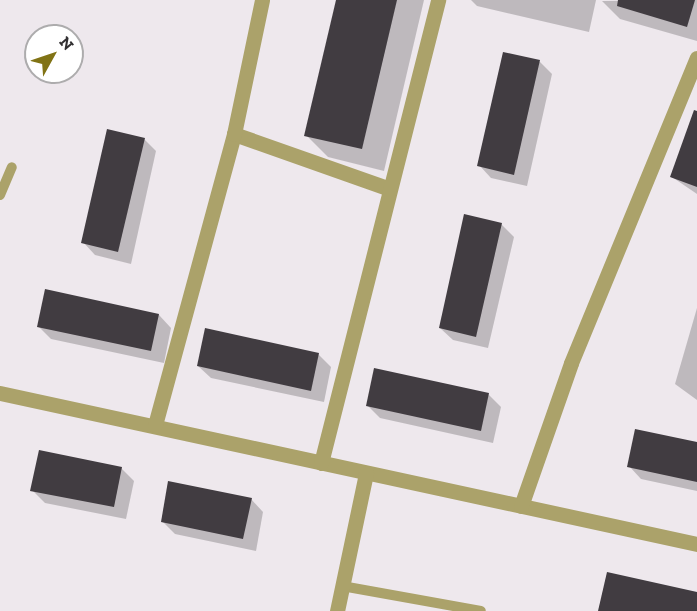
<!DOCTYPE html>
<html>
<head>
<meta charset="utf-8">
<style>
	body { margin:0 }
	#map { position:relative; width:697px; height:611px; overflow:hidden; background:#eee8ed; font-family:"Zilla Slab",serif }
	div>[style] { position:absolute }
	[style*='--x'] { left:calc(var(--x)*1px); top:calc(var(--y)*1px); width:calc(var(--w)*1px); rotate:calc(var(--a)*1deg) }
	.shadow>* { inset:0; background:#0003 }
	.building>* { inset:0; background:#413c41 }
	.lane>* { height:10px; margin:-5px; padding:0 5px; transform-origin:5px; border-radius:5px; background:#aba26a }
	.street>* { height:15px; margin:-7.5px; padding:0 7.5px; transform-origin:7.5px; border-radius:7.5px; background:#aba26a }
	span { translate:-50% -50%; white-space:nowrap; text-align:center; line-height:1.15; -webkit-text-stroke:6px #fff; paint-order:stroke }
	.north { position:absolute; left:24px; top:24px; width:60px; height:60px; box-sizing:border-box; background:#fff; border:2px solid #adacad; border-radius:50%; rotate:50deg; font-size:16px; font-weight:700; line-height:24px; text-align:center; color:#312f31 }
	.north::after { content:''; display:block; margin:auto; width:21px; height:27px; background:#817315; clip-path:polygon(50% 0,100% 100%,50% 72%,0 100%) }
</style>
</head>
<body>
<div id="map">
	<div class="shadow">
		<i style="clip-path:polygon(338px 0,424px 0,384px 171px,328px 157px,306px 135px)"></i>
		<i style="clip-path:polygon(471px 0,596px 0,589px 32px,477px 6px)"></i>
		<i style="clip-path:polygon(697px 0,697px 41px,620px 19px,602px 1px)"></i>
		<i style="clip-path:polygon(504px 53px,540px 62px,552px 74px,527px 186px,491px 178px,479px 165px)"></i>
		<i style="clip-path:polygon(697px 137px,697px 194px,672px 177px)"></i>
		<i style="clip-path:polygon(144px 139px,156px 151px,131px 264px,95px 255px,83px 242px)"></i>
		<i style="clip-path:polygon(501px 224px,514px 237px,488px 348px,453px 340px,440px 328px)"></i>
		<i style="clip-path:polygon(697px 308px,697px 400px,675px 384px)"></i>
		<i style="clip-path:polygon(159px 315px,171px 328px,164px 363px,51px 339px,38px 326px)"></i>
		<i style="clip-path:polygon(318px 354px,331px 367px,324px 402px,211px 378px,198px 366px)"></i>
		<i style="clip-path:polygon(488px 394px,501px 407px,493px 443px,380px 418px,368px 406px)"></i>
		<i style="clip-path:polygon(697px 444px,697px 491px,641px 479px,629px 466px)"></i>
		<i style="clip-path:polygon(121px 468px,134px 481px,126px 519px,45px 503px,32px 490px)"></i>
		<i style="clip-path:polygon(251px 499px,263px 512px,256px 551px,175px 534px,162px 521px)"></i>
	</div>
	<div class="building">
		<i style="clip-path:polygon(336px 0,397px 0,362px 149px,304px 136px)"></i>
		<i style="clip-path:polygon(618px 0,695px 0,687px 27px,617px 6px)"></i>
		<i style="clip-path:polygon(503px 52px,540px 60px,514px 175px,477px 166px)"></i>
		<i style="clip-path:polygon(694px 110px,697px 111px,697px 187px,670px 177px)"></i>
		<i style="clip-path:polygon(107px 129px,145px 138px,118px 252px,81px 243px)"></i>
		<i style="clip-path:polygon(464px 214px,502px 223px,476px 337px,439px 328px)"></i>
		<i style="clip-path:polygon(45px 289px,159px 314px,151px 351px,37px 327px)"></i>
		<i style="clip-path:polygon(205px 328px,319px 353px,311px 391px,197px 366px)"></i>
		<i style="clip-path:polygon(374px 368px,489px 393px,481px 431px,366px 406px)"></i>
		<i style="clip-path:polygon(635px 429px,697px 442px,697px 482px,627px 467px)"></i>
		<i style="clip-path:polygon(39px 450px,122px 467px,114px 507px,30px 491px)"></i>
		<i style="clip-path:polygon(168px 481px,252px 498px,243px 539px,161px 522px)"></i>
		<i style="clip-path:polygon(607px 572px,697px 592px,697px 611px,598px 611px)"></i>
	</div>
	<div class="lane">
		<i style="--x:0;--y:195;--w:30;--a:-67"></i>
		<i style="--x:342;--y:586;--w:141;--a:10.2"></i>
	</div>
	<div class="street">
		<i style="--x:234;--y:134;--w:162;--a:19.4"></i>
		<i style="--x:0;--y:393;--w:713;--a:12.22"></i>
		<i style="--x:155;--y:425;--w:302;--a:-74.8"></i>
		<i style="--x:234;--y:134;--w:137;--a:-78.2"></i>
		<i style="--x:321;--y:463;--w:478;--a:-75.8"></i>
		<i style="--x:521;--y:506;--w:151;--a:-70.7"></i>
		<i style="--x:571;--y:363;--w:330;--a:-67.6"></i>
		<i style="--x:337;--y:611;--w:141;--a:-78.1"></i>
	</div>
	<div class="north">N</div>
</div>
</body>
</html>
